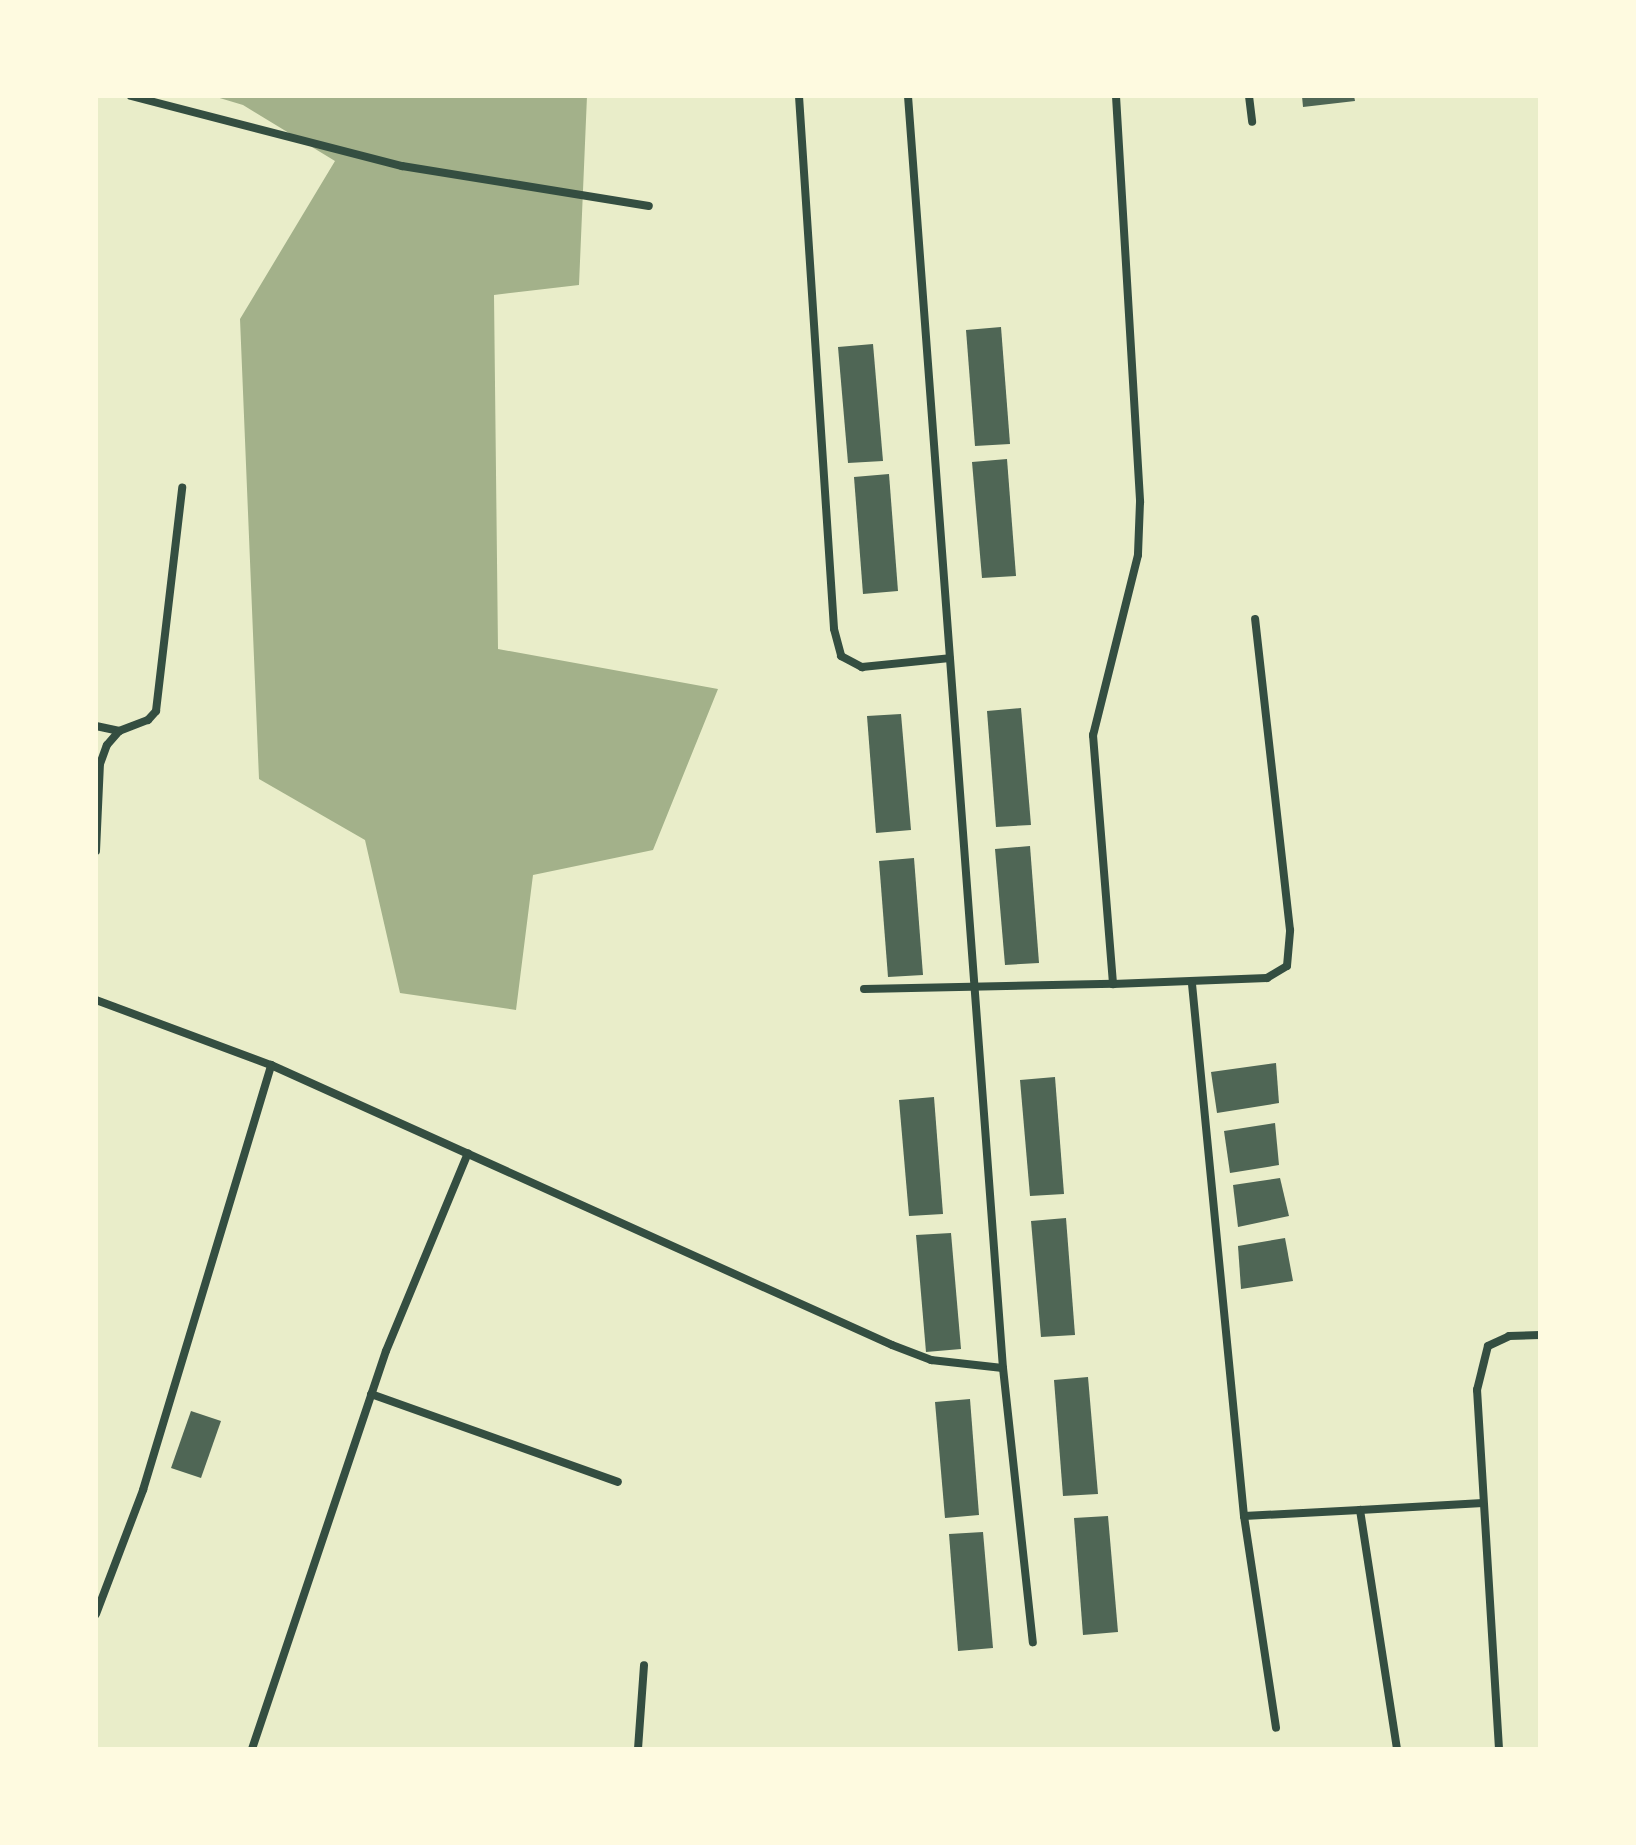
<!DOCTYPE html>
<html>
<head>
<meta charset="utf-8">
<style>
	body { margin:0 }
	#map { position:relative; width:1636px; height:1845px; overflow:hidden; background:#e9edc9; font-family:"IBM Plex Sans",sans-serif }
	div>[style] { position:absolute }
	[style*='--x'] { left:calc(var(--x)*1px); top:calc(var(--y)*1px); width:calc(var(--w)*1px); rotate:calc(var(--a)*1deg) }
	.water>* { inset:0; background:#a3b18a }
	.building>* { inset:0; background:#4f6655 }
	.minor>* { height:8px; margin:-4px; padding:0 4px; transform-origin:4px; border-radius:4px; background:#344e41 }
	span { translate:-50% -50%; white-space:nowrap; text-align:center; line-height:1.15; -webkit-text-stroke:7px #fefae0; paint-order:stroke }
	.frame { position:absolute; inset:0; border:98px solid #fefae0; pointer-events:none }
</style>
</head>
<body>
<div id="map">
	<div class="water">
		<i style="clip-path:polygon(213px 96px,587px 96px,579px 285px,494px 295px,498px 649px,718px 689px,653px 850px,533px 875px,516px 1010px,400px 993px,365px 840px,259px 779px,240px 319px,335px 161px,243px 105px)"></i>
	</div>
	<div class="building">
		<i style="clip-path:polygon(1302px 96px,1354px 96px,1355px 101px,1303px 107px)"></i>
		<i style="clip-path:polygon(1001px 327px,1010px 444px,975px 446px,966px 330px)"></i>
		<i style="clip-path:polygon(873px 344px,883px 461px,848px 463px,838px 347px)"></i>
		<i style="clip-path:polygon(1007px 459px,1016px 576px,982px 578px,972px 462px)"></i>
		<i style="clip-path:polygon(889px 474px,898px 591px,863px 594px,854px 477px)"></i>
		<i style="clip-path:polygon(1021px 708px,1031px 825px,996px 827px,987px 711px)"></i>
		<i style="clip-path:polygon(901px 714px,911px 830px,876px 833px,867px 716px)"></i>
		<i style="clip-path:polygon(1030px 846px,1039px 963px,1005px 965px,995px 849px)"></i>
		<i style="clip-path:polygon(914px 858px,923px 975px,888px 977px,879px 861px)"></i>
		<i style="clip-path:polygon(1276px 1063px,1279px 1103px,1217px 1113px,1211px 1072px)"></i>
		<i style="clip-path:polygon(1055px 1077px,1064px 1194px,1030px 1196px,1020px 1080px)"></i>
		<i style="clip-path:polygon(934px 1097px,943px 1214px,909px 1216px,899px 1100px)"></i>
		<i style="clip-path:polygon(1275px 1123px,1279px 1165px,1230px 1173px,1224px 1131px)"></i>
		<i style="clip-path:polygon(1280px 1178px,1289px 1216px,1238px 1227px,1233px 1185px)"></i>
		<i style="clip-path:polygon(1066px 1218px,1075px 1335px,1041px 1337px,1031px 1221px)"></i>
		<i style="clip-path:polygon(951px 1233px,961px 1349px,926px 1352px,916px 1235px)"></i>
		<i style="clip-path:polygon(1285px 1238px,1293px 1281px,1241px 1289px,1238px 1246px)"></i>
		<i style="clip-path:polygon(1088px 1377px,1098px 1494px,1063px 1496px,1054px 1380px)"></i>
		<i style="clip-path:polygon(970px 1399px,979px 1515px,945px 1518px,935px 1402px)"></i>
		<i style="clip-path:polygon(191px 1411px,221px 1421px,201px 1478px,171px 1468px)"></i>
		<i style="clip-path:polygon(1108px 1516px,1118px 1632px,1083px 1635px,1074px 1518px)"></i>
		<i style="clip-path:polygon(983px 1532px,993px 1648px,958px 1651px,949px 1534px)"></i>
	</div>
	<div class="minor">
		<i style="--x:131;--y:96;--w:280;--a:14.5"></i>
		<i style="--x:402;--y:166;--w:250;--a:9.2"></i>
		<i style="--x:799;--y:96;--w:534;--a:86.24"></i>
		<i style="--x:834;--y:629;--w:28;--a:75"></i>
		<i style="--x:841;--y:656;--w:24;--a:28"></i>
		<i style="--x:862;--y:667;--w:88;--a:-5.8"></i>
		<i style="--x:908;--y:96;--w:1276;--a:85.73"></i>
		<i style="--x:1003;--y:1368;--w:276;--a:83.8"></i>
		<i style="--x:1116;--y:96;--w:407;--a:86.6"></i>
		<i style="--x:1140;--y:502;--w:53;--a:92.2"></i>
		<i style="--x:1138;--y:555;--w:186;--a:104"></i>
		<i style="--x:1093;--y:735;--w:250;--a:85.4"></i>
		<i style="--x:1113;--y:984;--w:154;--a:-2.2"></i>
		<i style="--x:1267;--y:978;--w:23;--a:-31"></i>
		<i style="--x:1287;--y:966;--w:36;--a:-85"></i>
		<i style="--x:1290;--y:930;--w:313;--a:-96.4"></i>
		<i style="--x:1249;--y:96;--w:26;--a:83"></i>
		<i style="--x:96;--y:726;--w:24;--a:12"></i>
		<i style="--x:96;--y:851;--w:87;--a:-87.4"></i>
		<i style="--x:100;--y:764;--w:20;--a:-70"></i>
		<i style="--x:107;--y:745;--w:18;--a:-49"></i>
		<i style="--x:119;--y:731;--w:31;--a:-21"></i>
		<i style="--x:148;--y:720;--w:12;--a:-48"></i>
		<i style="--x:156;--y:711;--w:225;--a:-83.3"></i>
		<i style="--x:1192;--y:984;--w:535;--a:84.42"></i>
		<i style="--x:1244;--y:1516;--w:214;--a:81.4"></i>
		<i style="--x:864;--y:989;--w:249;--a:-1.2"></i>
		<i style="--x:96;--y:1000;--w:187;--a:20.4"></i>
		<i style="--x:271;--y:1065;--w:681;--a:24.27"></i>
		<i style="--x:892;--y:1345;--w:42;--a:21"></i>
		<i style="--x:931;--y:1360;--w:72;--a:6.3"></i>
		<i style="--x:371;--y:1394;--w:262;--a:19.6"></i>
		<i style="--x:1244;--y:1516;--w:116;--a:-3"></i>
		<i style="--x:96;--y:1614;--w:133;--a:-69.2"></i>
		<i style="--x:143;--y:1490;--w:444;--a:-73.2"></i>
		<i style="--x:252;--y:1749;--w:420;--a:-71.4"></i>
		<i style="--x:386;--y:1351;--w:214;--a:-67.5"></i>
		<i style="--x:638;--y:1749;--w:84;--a:-85.9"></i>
		<i style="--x:1397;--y:1749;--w:242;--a:-98.8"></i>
		<i style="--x:1360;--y:1510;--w:123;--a:-3.3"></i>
		<i style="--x:1499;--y:1749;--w:360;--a:-93.5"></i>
		<i style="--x:1477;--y:1390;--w:45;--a:-76"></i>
		<i style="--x:1488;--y:1346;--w:23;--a:-25"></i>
		<i style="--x:1509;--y:1336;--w:31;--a:-2"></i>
	</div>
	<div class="frame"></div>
</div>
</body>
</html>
